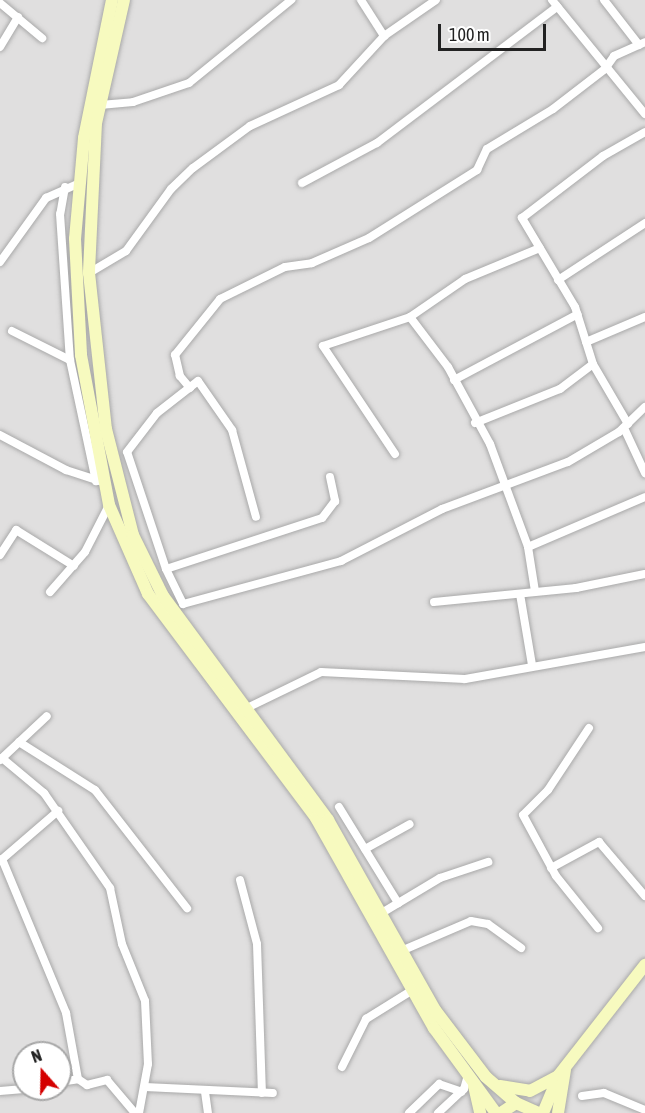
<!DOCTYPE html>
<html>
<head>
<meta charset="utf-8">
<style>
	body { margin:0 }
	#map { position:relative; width:645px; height:1113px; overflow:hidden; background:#f2efe9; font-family:"Asap Condensed",sans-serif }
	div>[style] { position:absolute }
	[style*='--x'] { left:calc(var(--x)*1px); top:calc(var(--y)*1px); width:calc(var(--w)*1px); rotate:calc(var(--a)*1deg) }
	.residential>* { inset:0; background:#e0dfdf }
	.roads { filter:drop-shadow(0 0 2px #a9a9a9) drop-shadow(0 0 2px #a9a9a9) }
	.minor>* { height:8px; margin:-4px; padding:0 4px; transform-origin:4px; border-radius:4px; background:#fff }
	.secondary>* { height:12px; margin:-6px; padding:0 6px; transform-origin:6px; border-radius:6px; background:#f7fabf }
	span { translate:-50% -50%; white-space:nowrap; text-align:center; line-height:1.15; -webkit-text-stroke:6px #fff; paint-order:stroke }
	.north { position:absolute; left:12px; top:1041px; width:60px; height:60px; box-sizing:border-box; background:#fff; border:2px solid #a7a7a7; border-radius:50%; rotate:340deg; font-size:16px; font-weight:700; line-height:24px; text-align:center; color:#222 }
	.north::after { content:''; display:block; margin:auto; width:21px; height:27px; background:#d40000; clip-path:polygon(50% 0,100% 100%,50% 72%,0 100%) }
	.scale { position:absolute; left:438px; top:24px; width:108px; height:27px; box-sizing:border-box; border:3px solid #222; border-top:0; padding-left:8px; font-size:18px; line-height:21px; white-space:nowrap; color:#222; -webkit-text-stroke:4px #fff; paint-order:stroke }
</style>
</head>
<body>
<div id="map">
	<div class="residential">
		<i style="clip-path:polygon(evenodd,0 0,645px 0,645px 1113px,0 1113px,0 0,24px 1053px,60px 1053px,60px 1089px,24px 1089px,24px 1053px)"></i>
	</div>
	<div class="roads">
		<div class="minor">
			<i style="--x:361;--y:0;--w:43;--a:57.4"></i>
			<i style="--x:552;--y:0;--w:147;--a:50.8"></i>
			<i style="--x:604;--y:0;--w:57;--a:52.1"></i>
			<i style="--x:0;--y:3;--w:55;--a:39.8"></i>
			<i style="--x:0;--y:47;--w:35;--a:-59"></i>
			<i style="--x:100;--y:105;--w:33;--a:-5"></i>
			<i style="--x:133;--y:102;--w:59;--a:-18.7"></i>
			<i style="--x:189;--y:83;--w:132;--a:-39.1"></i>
			<i style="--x:302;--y:183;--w:85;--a:-28.1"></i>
			<i style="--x:377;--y:143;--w:226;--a:-37.1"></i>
			<i style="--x:65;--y:187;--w:27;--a:100"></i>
			<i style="--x:60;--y:214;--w:146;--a:86.1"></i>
			<i style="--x:70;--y:360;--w:124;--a:77.9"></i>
			<i style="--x:0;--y:262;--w:79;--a:-54.3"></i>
			<i style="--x:46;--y:198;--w:36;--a:-24"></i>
			<i style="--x:89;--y:273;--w:43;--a:-30.7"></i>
			<i style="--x:126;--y:251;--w:77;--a:-54"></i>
			<i style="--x:171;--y:189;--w:30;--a:-44"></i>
			<i style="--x:193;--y:168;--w:71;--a:-36.4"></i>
			<i style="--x:250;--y:126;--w:98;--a:-24.7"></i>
			<i style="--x:339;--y:85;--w:67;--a:-47.4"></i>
			<i style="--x:384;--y:36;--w:63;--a:-34.7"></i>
			<i style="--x:558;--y:280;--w:104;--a:-33.2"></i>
			<i style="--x:410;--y:317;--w:63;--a:52.8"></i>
			<i style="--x:448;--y:367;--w:88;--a:61.4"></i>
			<i style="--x:490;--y:444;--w:110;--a:69.7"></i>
			<i style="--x:528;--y:547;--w:45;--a:81"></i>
			<i style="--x:12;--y:331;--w:65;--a:26.6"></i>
			<i style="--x:586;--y:342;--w:64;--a:-23"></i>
			<i style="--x:454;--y:380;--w:140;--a:-28"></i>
			<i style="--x:190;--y:388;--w:16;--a:-130"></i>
			<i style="--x:180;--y:376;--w:22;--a:-103"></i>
			<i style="--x:175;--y:355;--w:72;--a:-51.2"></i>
			<i style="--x:220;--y:299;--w:72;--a:-26.2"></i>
			<i style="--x:285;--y:267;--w:27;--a:-8"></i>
			<i style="--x:312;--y:263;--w:62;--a:-23.7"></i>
			<i style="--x:369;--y:238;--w:128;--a:-32.2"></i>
			<i style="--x:477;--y:170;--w:23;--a:-65"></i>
			<i style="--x:487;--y:149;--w:77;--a:-31.2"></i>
			<i style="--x:553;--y:109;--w:66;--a:-37.6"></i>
			<i style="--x:605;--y:69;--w:16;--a:-55"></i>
			<i style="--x:614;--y:56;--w:34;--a:-24"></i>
			<i style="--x:475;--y:423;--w:92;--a:-21.8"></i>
			<i style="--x:560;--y:389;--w:41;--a:-37.1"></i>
			<i style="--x:628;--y:424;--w:69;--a:-120.3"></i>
			<i style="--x:593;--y:364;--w:60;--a:-107.5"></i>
			<i style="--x:575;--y:307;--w:104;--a:-120.8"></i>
			<i style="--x:522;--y:218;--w:102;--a:-37.4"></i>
			<i style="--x:603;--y:156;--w:48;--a:-29.7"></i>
			<i style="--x:624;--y:428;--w:50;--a:65"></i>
			<i style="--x:0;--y:435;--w:75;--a:27.9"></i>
			<i style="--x:66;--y:470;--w:36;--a:18"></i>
			<i style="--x:395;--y:454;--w:130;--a:-123.7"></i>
			<i style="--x:323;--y:346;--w:92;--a:-18.4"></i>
			<i style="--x:410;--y:317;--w:67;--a:-34.6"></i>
			<i style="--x:465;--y:279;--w:81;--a:-22.5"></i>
			<i style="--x:330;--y:477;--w:25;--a:78"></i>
			<i style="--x:335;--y:501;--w:21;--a:127"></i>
			<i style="--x:322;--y:518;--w:164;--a:161.9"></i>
			<i style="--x:166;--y:569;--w:39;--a:64"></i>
			<i style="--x:183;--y:604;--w:164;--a:-15.2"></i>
			<i style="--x:341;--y:561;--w:114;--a:-27.2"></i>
			<i style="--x:442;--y:509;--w:134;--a:-20.5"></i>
			<i style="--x:568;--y:462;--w:59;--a:-30.5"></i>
			<i style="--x:619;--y:432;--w:36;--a:-44"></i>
			<i style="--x:528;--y:547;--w:127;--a:-23.1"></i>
			<i style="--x:0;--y:555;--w:30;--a:-57"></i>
			<i style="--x:16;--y:530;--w:68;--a:31.8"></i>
			<i style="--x:166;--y:569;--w:123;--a:-108.4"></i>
			<i style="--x:127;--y:452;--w:49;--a:-52.4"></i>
			<i style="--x:157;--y:413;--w:52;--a:-38"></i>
			<i style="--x:198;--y:381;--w:60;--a:55.2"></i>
			<i style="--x:232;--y:430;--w:90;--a:74.6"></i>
			<i style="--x:50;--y:592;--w:53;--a:-48.8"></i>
			<i style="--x:85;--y:552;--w:53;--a:-62.9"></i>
			<i style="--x:520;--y:594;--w:72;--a:80.4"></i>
			<i style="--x:434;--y:602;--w:143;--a:-5.6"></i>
			<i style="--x:576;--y:588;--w:70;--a:-11.5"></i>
			<i style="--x:249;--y:707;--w:80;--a:-25.9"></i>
			<i style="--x:321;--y:672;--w:144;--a:2.8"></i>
			<i style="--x:465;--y:679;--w:183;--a:-10.1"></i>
			<i style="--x:589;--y:728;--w:74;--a:123.5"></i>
			<i style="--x:548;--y:790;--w:35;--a:135"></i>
			<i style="--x:523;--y:815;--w:69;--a:61.6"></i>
			<i style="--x:556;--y:876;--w:67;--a:51.1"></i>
			<i style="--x:19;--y:742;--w:90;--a:32.3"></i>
			<i style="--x:95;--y:790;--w:150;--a:52.1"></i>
			<i style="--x:2;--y:758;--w:55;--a:39.8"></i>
			<i style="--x:44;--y:793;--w:116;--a:55.2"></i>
			<i style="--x:110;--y:888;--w:57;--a:77.9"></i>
			<i style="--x:122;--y:944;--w:61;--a:68"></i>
			<i style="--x:145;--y:1001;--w:63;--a:87.3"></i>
			<i style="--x:148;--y:1064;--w:50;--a:100.4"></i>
			<i style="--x:0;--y:760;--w:64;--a:-43.1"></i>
			<i style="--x:339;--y:807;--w:113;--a:58.4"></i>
			<i style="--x:365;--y:849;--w:51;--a:-29.1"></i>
			<i style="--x:2;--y:859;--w:167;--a:67.4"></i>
			<i style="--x:66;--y:1013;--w:67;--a:79.7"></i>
			<i style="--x:0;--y:861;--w:77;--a:-40.8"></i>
			<i style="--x:551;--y:868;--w:55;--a:-28.4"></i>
			<i style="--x:599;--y:842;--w:71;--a:49.6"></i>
			<i style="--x:240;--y:880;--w:66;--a:75.1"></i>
			<i style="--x:257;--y:944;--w:149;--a:88.1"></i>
			<i style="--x:380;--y:914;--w:70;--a:-31"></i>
			<i style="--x:440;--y:878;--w:51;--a:-18.4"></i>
			<i style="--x:401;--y:951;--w:76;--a:-23.2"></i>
			<i style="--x:471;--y:921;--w:17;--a:10"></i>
			<i style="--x:488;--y:924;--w:41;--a:36"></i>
			<i style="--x:342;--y:1067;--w:54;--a:-63.4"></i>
			<i style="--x:366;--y:1019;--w:53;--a:-31.9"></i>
			<i style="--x:60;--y:1082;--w:18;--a:-9"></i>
			<i style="--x:78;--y:1079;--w:11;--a:34"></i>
			<i style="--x:87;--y:1085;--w:21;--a:-14"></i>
			<i style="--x:107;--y:1080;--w:43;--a:49.7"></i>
			<i style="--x:145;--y:1087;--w:128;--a:2.7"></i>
			<i style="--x:0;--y:1091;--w:24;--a:-5"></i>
			<i style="--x:205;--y:1092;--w:21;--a:82"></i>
			<i style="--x:582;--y:1096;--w:22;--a:-8"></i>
			<i style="--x:604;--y:1093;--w:44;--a:22.5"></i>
			<i style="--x:409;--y:1113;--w:42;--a:-44"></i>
			<i style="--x:439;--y:1084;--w:24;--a:19"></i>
			<i style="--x:438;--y:1113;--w:35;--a:-43"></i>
			<i style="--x:464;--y:1089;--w:15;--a:-74"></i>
		</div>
		<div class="secondary">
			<i style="--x:112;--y:0;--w:141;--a:101.5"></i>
			<i style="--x:84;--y:138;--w:101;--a:95.1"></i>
			<i style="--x:75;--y:239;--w:116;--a:87"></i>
			<i style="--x:81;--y:355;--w:153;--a:79.4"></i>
			<i style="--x:109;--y:505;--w:97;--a:66.3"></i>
			<i style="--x:148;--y:594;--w:280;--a:53.1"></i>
			<i style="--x:316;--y:818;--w:241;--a:60.7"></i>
			<i style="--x:434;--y:1028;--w:105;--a:53.9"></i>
			<i style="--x:124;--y:0;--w:126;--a:102.8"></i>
			<i style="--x:96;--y:123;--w:150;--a:92.7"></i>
			<i style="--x:89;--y:273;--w:157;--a:83.8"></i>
			<i style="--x:106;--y:429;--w:109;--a:75.7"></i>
			<i style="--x:133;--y:535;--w:68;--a:63.8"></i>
			<i style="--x:163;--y:596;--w:278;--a:53.6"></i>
			<i style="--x:328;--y:820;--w:218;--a:60.6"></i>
			<i style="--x:435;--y:1010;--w:84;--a:52.7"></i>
			<i style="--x:486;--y:1077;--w:40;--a:41"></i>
			<i style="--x:474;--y:1086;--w:28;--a:77"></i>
			<i style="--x:500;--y:1086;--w:30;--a:9"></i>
			<i style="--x:530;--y:1091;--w:32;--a:-28"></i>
			<i style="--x:501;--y:1113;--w:18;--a:-34"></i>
			<i style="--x:516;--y:1103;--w:24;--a:24"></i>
			<i style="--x:543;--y:1113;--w:41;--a:-67.2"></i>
			<i style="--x:559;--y:1075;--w:140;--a:-52"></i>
			<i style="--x:558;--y:1113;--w:44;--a:-80.8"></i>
		</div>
	</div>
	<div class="north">N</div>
	<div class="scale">100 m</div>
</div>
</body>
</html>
